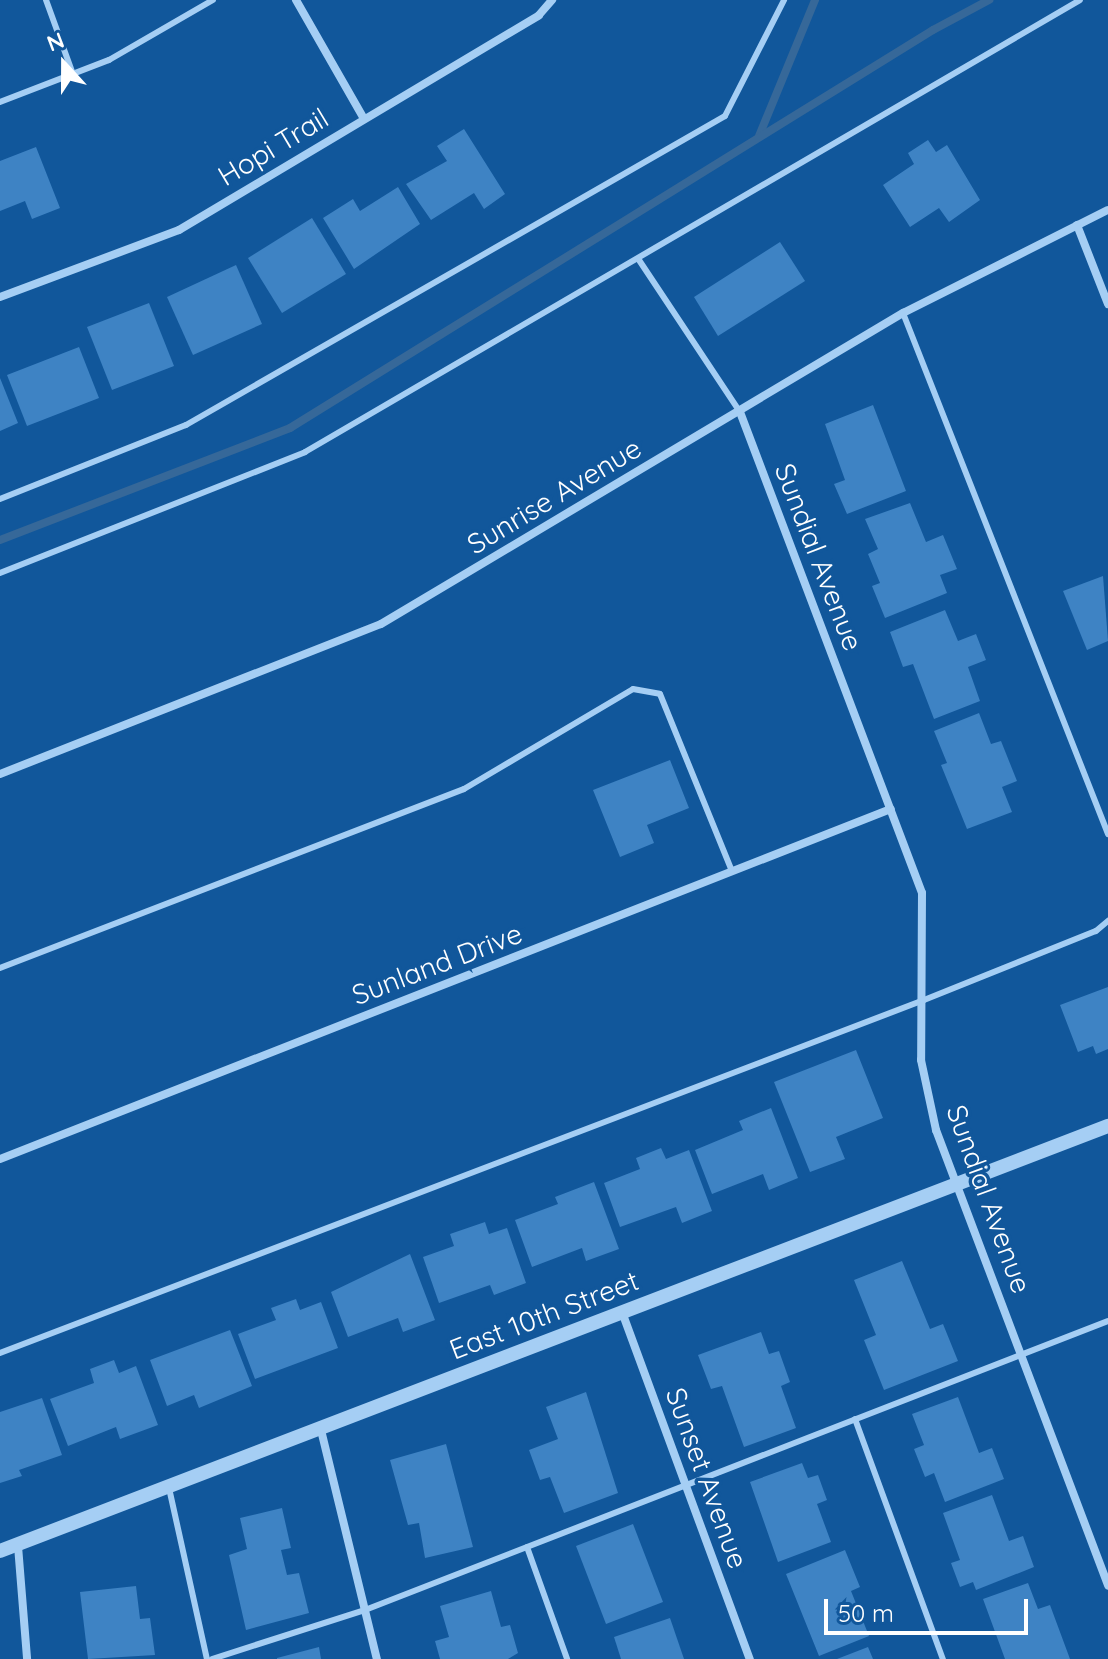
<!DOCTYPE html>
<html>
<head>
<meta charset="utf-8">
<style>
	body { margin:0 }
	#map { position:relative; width:1108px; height:1659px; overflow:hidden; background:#11579b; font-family:Quicksand,sans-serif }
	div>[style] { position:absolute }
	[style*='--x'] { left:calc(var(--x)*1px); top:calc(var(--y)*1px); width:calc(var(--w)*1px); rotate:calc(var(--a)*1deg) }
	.stream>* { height:8px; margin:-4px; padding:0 4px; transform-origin:4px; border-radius:4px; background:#366899 }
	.building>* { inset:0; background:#3e83c4 }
	.service>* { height:6px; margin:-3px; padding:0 3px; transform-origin:3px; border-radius:3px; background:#a5cef4 }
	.minor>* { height:8px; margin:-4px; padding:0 4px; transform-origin:4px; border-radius:4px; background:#a5cef4 }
	.tertiary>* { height:14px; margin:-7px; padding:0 7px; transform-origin:7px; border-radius:7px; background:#a5cef4 }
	span { translate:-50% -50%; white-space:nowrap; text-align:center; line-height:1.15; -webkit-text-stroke:7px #11579b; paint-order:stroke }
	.street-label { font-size:28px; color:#fff }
	.north { position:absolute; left:24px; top:24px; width:80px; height:80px; -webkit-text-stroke:6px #11579b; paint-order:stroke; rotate:339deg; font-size:22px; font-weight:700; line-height:32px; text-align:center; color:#fff }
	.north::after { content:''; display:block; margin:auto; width:28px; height:36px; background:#fff; clip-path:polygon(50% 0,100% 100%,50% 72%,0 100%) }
	.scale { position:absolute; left:824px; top:1599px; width:204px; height:36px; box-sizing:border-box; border:4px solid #fff; border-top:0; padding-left:10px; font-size:24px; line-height:28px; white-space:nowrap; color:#fff; -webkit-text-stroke:6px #11579b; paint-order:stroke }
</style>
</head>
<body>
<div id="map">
	<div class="stream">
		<i style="--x:759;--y:136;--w:147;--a:-67.6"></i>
		<i style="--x:0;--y:540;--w:311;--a:-21.1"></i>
		<i style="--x:290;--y:428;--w:756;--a:-31.76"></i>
		<i style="--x:933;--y:30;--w:64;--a:-28.2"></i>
	</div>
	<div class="building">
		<i style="clip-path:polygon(464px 129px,505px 194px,484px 209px,474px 193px,431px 220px,406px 184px,447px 161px,437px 146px)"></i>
		<i style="clip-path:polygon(928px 140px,936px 152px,947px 145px,980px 200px,949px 222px,939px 208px,910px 227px,883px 185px,914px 164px,908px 153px)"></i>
		<i style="clip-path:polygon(36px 147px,60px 208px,32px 219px,25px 201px,0 211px,0 161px)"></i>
		<i style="clip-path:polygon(398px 187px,420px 224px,354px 269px,323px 218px,353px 199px,360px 211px)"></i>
		<i style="clip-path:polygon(312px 218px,346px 274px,282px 313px,248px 258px)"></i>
		<i style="clip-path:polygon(780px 242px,805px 281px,718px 336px,694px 297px)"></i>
		<i style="clip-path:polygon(236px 265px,262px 324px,193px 355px,167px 297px)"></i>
		<i style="clip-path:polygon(149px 303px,174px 366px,112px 390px,87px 327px)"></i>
		<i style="clip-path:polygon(79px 347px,99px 398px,27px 426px,7px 375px)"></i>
		<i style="clip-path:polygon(0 378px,18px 423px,0 431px)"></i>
		<i style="clip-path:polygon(873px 405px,906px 491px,847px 514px,834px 484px,845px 480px,825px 424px)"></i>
		<i style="clip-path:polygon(910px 503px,926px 542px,943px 535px,957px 569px,940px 575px,947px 593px,885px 618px,872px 586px,880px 583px,868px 554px,878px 549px,865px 519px)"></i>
		<i style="clip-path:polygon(1103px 576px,1108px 641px,1087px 650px,1063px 591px)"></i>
		<i style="clip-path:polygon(945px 610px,958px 641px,976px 634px,986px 660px,968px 667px,980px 701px,934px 719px,913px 664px,903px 667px,890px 632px)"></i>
		<i style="clip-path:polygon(979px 713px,991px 744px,1001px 741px,1017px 781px,1002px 787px,1012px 812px,967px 829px,941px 765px,947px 763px,934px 731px)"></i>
		<i style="clip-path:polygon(670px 760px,689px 808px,647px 825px,654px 843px,620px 857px,593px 790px)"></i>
		<i style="clip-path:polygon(1108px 987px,1108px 1049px,1096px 1054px,1093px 1046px,1078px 1052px,1060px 1005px)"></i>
		<i style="clip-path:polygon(856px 1050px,883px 1118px,836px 1137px,845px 1159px,810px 1172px,774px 1082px)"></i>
		<i style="clip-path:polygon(771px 1108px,798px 1178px,769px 1190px,763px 1174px,712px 1194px,695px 1150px,743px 1130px,739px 1121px)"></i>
		<i style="clip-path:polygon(661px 1148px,666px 1159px,689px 1150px,712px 1211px,682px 1223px,676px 1207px,620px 1227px,604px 1183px,640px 1169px,636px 1158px)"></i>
		<i style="clip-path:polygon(594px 1182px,619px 1249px,586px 1261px,582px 1248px,532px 1267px,515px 1220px,558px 1204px,555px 1197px)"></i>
		<i style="clip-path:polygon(485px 1222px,489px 1234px,507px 1228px,526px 1283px,494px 1295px,490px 1285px,439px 1303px,423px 1257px,454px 1246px,450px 1234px)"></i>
		<i style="clip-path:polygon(410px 1254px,435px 1320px,403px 1332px,398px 1318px,348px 1337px,331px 1292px)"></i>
		<i style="clip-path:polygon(902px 1261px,930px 1329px,943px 1324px,958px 1361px,884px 1390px,864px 1340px,876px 1335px,854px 1280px)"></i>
		<i style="clip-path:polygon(296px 1299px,300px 1310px,321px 1302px,338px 1348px,255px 1379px,238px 1334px,276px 1320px,271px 1308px)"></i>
		<i style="clip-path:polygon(230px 1330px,252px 1386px,199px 1408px,194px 1395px,167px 1406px,150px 1360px)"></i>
		<i style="clip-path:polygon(761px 1332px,769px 1354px,779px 1351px,790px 1382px,781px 1386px,796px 1428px,744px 1447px,722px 1386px,711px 1389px,698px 1355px)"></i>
		<i style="clip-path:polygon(114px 1360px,119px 1373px,136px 1366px,158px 1425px,120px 1439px,116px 1427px,68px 1446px,50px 1399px,94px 1383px,90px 1369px)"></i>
		<i style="clip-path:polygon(586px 1392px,618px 1493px,564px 1513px,550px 1477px,540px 1480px,529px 1450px,558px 1439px,546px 1407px)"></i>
		<i style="clip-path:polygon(958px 1397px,979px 1453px,992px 1448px,1004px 1479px,945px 1502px,934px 1473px,925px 1477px,914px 1449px,924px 1445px,912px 1414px)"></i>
		<i style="clip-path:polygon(42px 1398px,62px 1455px,19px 1470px,22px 1476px,0 1483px,0 1412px)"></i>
		<i style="clip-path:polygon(446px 1444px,473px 1547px,425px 1558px,419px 1523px,408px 1525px,390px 1460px)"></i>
		<i style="clip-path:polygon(802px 1463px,808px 1478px,818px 1475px,827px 1500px,817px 1504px,831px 1542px,778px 1562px,750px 1482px)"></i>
		<i style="clip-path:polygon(992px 1495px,1009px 1541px,1023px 1536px,1034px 1567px,976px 1590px,973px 1582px,960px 1587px,951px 1563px,960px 1560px,943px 1513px)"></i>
		<i style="clip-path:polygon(282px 1508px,291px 1548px,281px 1550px,287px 1575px,299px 1573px,309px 1613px,246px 1630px,229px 1555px,247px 1549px,240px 1518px)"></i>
		<i style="clip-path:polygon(633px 1524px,663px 1602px,606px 1624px,576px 1546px)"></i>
		<i style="clip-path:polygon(845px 1550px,860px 1587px,851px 1591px,869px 1636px,819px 1656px,786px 1574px)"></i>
		<i style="clip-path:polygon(1028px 1583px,1038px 1609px,1050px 1605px,1070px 1659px,1005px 1659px,983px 1599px)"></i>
		<i style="clip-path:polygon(136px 1586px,140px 1619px,150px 1618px,155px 1655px,88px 1659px,80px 1592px)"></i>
		<i style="clip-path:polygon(491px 1591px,501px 1627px,510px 1625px,518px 1653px,508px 1659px,440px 1659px,435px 1641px,449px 1637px,440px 1606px)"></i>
		<i style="clip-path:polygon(670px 1618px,684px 1659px,621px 1659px,614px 1637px)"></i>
		<i style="clip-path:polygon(319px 1647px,321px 1659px,277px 1659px,277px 1658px)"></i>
		<i style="clip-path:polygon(868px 1647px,873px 1659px,837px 1659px)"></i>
	</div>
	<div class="service">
		<i style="--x:46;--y:0;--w:79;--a:70"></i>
		<i style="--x:0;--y:102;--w:117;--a:-21.1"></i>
		<i style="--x:109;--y:60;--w:120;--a:-30"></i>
		<i style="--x:639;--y:260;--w:182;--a:56.4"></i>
		<i style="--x:903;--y:313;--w:560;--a:68.52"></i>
		<i style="--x:0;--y:499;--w:200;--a:-21.7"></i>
		<i style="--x:186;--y:425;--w:621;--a:-29.82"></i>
		<i style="--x:725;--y:116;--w:130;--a:-63"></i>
		<i style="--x:0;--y:573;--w:328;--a:-21.6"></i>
		<i style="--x:305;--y:452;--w:897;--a:-30.25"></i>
		<i style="--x:0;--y:968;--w:497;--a:-21.1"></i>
		<i style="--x:464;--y:789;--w:196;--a:-30.6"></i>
		<i style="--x:633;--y:689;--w:27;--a:10"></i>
		<i style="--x:660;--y:694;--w:191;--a:67.9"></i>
		<i style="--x:0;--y:1353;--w:989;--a:-20.91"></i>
		<i style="--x:924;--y:1000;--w:185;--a:-21.9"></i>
		<i style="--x:1096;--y:931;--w:16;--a:-40"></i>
		<i style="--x:855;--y:1419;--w:256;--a:69.9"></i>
		<i style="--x:169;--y:1488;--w:175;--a:77.5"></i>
		<i style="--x:527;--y:1547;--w:119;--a:70.3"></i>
		<i style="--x:212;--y:1659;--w:161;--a:-17.8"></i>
		<i style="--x:365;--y:1610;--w:797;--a:-21.25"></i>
	</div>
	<div class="minor">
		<i style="--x:296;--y:0;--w:135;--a:60.2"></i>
		<i style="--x:1077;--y:225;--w:85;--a:68.6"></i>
		<i style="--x:0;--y:297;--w:191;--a:-20.5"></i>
		<i style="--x:179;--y:230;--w:419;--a:-30.8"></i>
		<i style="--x:539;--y:15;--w:20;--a:-49"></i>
		<i style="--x:740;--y:412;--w:514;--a:69.27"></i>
		<i style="--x:922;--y:893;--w:167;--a:90.3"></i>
		<i style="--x:921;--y:1060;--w:72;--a:77.9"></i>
		<i style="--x:936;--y:1130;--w:487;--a:69.3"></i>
		<i style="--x:0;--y:774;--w:409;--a:-21.5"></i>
		<i style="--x:381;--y:624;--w:608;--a:-30.79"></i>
		<i style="--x:903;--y:313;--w:229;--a:-26.7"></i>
		<i style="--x:0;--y:1159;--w:957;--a:-21.45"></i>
		<i style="--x:622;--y:1312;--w:370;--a:69.8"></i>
		<i style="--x:321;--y:1430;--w:236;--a:76.3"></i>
		<i style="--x:18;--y:1546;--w:113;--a:85.4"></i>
	</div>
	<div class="tertiary">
		<i style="--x:0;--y:1551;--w:1187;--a:-20.99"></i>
	</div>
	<div class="street-label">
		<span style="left:273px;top:147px;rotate:-31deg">Hopi Trail</span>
		<span style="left:554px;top:496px;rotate:-31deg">Sunrise Avenue</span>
		<span style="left:819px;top:557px;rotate:69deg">Sundial Avenue</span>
		<span style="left:437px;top:964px;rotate:-21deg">Sunland Drive</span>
		<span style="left:989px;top:1199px;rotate:70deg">Sundial Avenue</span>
		<span style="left:544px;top:1315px;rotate:-21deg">East 10th Street</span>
		<span style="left:707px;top:1478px;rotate:70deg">Sunset Avenue</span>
	</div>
	<div class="north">N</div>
	<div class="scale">50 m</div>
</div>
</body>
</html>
